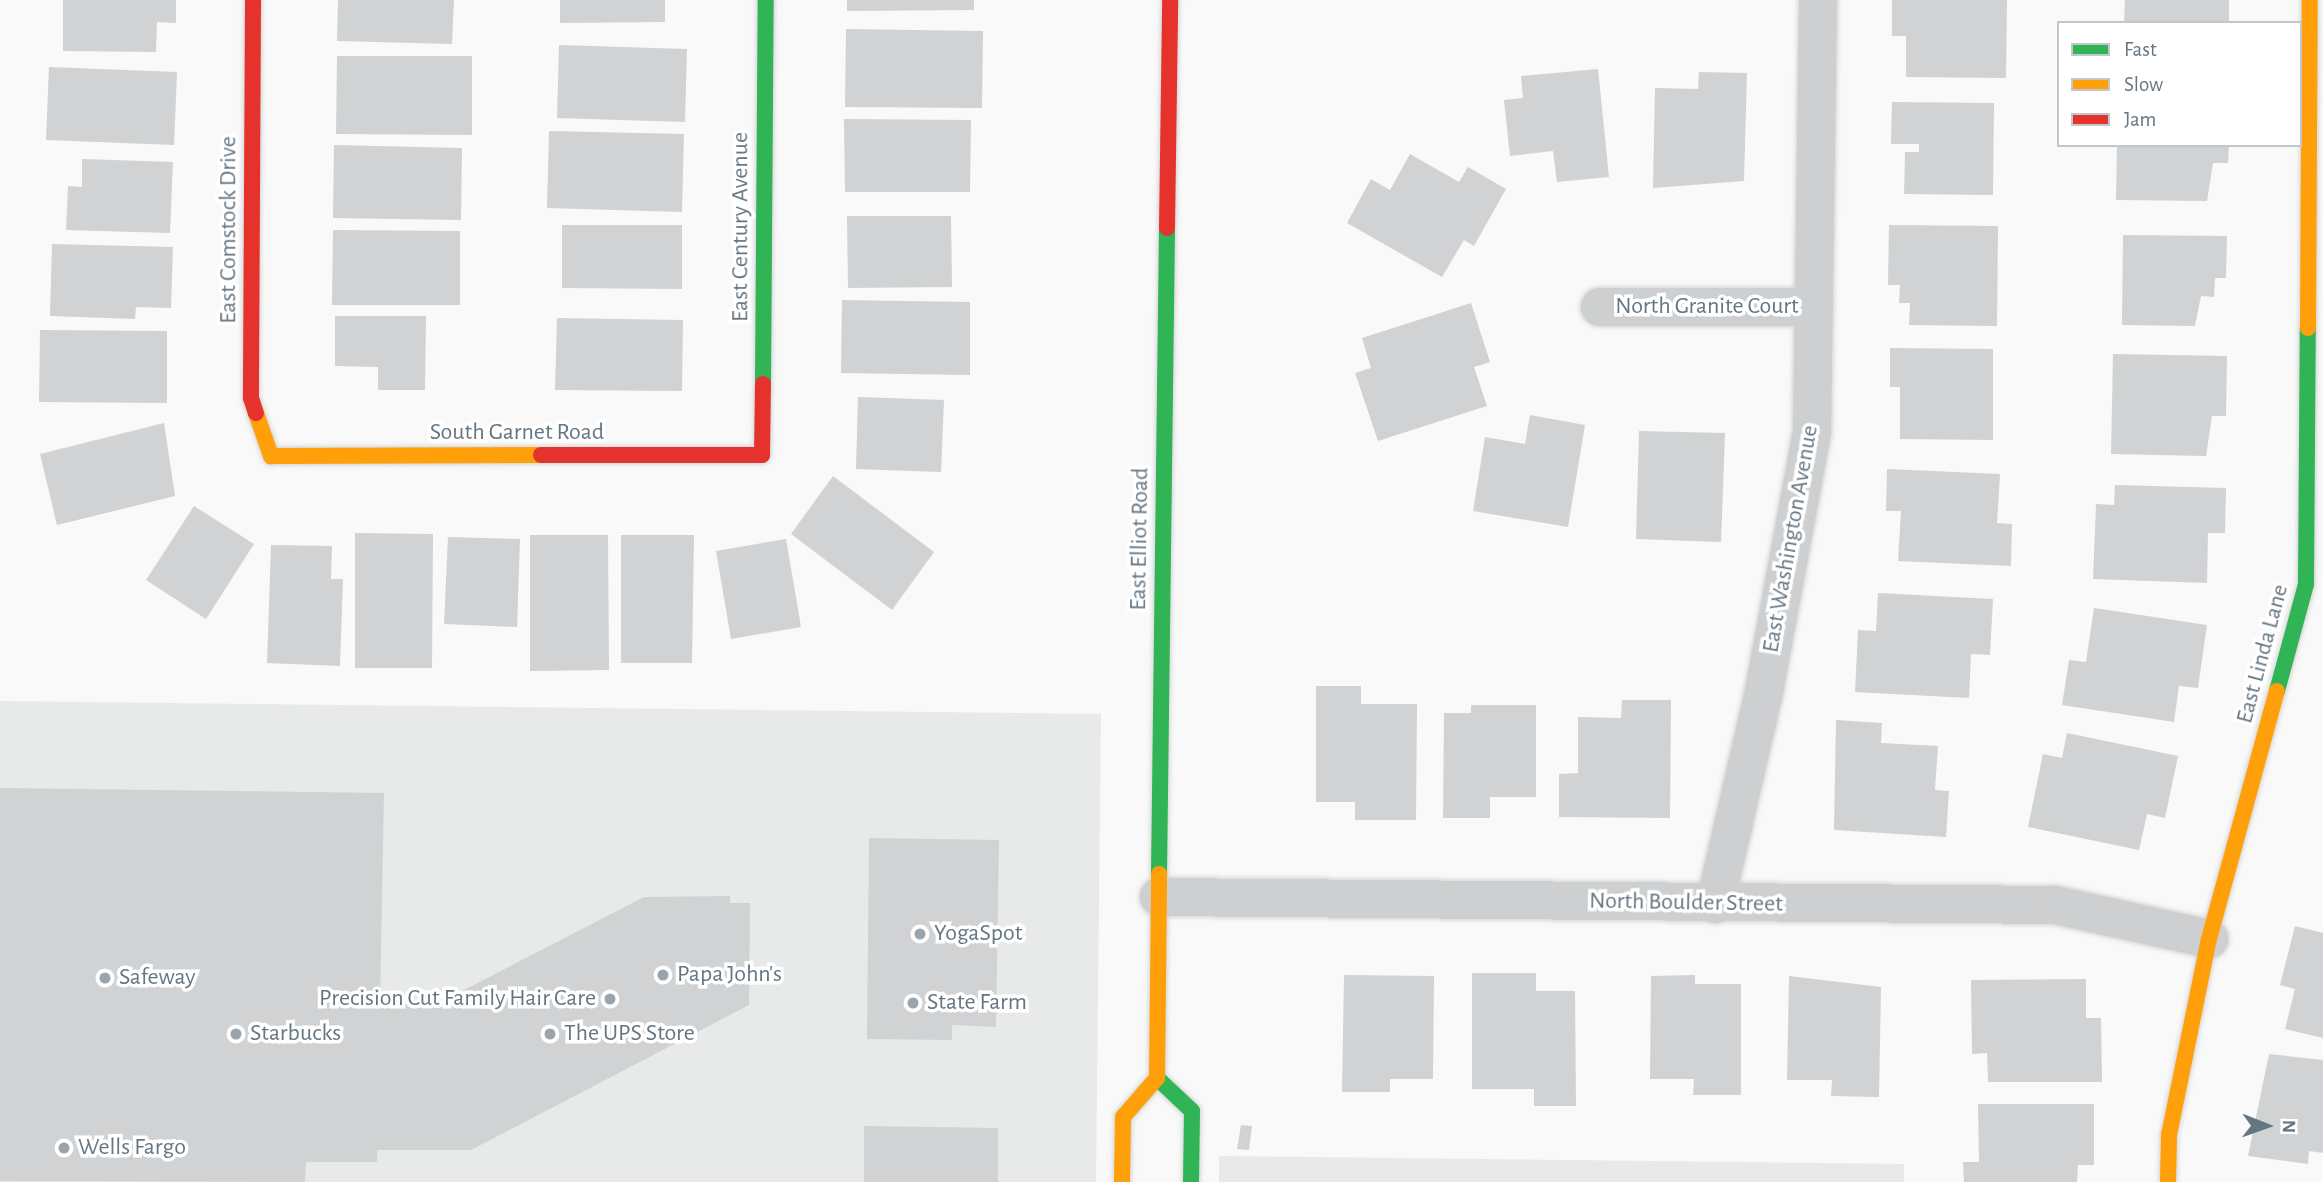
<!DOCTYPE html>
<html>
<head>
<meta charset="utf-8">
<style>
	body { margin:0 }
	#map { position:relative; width:2323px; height:1182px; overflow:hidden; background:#f9f9f9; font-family:"Alegreya Sans",sans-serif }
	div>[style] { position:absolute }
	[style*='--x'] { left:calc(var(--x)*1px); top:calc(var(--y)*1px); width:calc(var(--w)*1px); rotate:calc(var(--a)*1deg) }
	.built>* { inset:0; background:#e8e9e9 }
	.building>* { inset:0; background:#d0d2d3 }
	.roads { filter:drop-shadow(0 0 2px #d5d6d7) drop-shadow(0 0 2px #d5d6d7) }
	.street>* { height:38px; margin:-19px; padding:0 19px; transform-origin:19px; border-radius:19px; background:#cecfd0 }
	.fast>* { height:16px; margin:-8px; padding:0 8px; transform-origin:8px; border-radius:8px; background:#30b455 }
	.slow>* { height:16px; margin:-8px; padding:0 8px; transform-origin:8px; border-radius:8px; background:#ff9f0a }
	.jam>* { height:16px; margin:-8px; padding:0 8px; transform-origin:8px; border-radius:8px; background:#e5322d }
	.dots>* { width:19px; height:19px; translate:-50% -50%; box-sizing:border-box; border:4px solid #fff; border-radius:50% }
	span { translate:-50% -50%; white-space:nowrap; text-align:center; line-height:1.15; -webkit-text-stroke:7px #fff; paint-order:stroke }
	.street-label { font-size:24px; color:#657683 }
	.poi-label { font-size:24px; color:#657683 }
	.left { translate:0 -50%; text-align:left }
	.right { translate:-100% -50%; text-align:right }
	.legend { position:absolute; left:2057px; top:21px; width:245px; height:126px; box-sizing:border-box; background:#fff; border:2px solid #c1c8cd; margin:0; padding:9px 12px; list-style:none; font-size:21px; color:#657683 }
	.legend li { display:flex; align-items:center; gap:14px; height:35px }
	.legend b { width:35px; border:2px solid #c1c8cd }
	.north { position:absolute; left:2232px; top:1091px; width:70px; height:70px; -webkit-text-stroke:5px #fff; paint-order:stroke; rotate:91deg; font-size:19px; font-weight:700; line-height:28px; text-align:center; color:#657683 }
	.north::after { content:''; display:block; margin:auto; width:24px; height:32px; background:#657683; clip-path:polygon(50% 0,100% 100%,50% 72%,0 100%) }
</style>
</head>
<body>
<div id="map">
	<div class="built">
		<i style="clip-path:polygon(0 701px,1101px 714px,1096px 1182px,0 1182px)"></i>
		<i style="clip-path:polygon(1219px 1156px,1904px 1164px,1904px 1182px,1219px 1182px)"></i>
	</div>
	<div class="building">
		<i style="clip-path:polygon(63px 0,176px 0,176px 23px,157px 22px,156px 52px,63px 51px)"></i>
		<i style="clip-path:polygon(338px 0,454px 0,452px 44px,337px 41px)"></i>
		<i style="clip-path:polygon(560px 0,665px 0,665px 22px,560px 23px)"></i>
		<i style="clip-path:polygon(847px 0,974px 0,974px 10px,847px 11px)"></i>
		<i style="clip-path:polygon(1892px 0,2007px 0,2006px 78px,1906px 77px,1906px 36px,1892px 36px)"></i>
		<i style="clip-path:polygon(2125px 0,2229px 0,2229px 23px,2124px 23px)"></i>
		<i style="clip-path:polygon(846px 29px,983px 31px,982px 108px,845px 107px)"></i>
		<i style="clip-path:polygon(559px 45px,687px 49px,685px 122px,557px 118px)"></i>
		<i style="clip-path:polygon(337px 56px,472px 56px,472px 135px,336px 134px)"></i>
		<i style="clip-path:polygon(49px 67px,177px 72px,174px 145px,46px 140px)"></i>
		<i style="clip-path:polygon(1598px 69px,1609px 177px,1557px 182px,1553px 151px,1510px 156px,1504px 100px,1523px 98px,1521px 76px)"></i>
		<i style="clip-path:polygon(1699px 72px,1747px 73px,1744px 181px,1653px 188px,1655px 88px,1698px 89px)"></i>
		<i style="clip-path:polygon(1892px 102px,1994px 103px,1993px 195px,1904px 194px,1905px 152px,1919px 152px,1919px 144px,1891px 144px)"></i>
		<i style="clip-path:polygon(844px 119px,971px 120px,970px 192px,845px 192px)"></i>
		<i style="clip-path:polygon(549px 131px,684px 134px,682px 212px,547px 208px)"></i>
		<i style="clip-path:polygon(334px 145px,462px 148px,461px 220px,333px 218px)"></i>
		<i style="clip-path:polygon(2117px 145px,2229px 145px,2228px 163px,2213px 163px,2207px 201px,2116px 200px)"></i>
		<i style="clip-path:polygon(1410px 154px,1459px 182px,1468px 167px,1506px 189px,1474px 246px,1464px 240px,1442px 277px,1347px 223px,1371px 179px,1390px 190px)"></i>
		<i style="clip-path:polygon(82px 159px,173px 162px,170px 233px,66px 230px,68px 186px,82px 187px)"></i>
		<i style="clip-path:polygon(847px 216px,951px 216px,952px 287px,848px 288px)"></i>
		<i style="clip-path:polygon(562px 225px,682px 225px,682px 289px,562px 288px)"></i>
		<i style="clip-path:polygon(1889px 225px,1998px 226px,1997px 326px,1909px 325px,1910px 303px,1899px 303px,1900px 285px,1888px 285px)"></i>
		<i style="clip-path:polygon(333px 230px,460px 231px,460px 305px,332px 305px)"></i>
		<i style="clip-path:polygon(2123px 235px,2227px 236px,2226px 278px,2215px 278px,2214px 297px,2201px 296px,2195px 326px,2122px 325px)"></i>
		<i style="clip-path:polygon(52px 244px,173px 247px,171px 308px,136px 307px,135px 319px,50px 316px)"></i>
		<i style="clip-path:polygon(842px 300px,970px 302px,970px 375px,841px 373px)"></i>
		<i style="clip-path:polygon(1471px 303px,1490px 362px,1474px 367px,1487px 406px,1378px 441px,1355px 373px,1371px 368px,1362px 338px)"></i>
		<i style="clip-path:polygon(335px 316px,426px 316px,425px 390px,378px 390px,378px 367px,335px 366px)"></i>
		<i style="clip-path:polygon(557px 318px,683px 320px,682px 391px,555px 390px)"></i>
		<i style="clip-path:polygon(40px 330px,167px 331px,167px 403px,39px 402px)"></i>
		<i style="clip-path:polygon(1890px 348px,1993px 349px,1993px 440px,1900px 439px,1900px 387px,1890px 387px)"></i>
		<i style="clip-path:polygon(2113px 354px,2227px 356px,2226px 416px,2212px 416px,2206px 456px,2111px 454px)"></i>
		<i style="clip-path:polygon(858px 397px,944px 400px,941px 472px,856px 469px)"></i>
		<i style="clip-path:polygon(1530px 415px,1585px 425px,1568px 527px,1473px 511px,1485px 437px,1525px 444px)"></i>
		<i style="clip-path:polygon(164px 423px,175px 496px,57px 525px,40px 454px)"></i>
		<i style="clip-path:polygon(1639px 431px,1725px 433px,1721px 542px,1636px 539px)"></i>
		<i style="clip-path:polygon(1887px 469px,2000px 474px,1997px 523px,2012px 524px,2011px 566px,1898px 561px,1901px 511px,1886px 511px)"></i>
		<i style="clip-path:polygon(833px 476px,934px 552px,892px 610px,791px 534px)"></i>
		<i style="clip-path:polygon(2115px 485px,2226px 488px,2225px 533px,2208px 533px,2207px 583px,2093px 579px,2096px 504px,2114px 505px)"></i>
		<i style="clip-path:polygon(194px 506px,254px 544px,206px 619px,146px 580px)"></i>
		<i style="clip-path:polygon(355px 533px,433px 534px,432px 668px,355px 668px)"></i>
		<i style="clip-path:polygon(530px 535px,608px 535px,609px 670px,530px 671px)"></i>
		<i style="clip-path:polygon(621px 535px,694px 535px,692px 663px,621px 663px)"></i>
		<i style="clip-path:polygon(448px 537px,520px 539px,517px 627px,444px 624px)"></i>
		<i style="clip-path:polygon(786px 539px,801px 627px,731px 639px,716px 551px)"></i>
		<i style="clip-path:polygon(271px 545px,332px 546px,331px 579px,343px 579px,340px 666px,267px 663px)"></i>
		<i style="clip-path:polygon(1878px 593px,1993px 599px,1990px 655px,1971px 654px,1969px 698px,1855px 692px,1858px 630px,1876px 631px)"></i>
		<i style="clip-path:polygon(2094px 608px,2207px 625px,2198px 688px,2179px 686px,2174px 722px,2062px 705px,2069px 660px,2086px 662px)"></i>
		<i style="clip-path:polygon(1316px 686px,1361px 686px,1361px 704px,1417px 704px,1416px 820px,1355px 820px,1355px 802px,1316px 802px)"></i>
		<i style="clip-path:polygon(1622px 700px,1671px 700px,1670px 818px,1559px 817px,1559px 774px,1578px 773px,1578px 717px,1621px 718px)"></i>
		<i style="clip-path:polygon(1471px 705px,1536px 705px,1536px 797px,1490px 797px,1490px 818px,1443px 818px,1444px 713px,1471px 713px)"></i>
		<i style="clip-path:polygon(1836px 720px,1882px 723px,1881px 743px,1938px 746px,1935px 790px,1949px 791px,1946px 837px,1834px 830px)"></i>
		<i style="clip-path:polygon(2067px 733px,2178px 756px,2165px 818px,2147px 814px,2139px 850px,2028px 827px,2043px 754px,2062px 758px)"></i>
		<i style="clip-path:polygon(0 788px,384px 793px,380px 1003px,435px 1005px,644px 897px,730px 896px,730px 903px,750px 903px,749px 1005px,471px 1150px,377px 1150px,377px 1162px,306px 1162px,305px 1182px,0 1181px)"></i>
		<i style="clip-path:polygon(869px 838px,999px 840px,996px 1027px,952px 1025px,952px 1040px,867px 1039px)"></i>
		<i style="clip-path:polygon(2295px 926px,2323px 933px,2323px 1038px,2285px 1029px,2295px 989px,2280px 985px)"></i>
		<i style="clip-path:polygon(1472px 973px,1536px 973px,1536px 991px,1575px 991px,1576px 1106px,1534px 1106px,1534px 1089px,1472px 1089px)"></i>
		<i style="clip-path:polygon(1344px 975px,1434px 976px,1433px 1079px,1390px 1079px,1390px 1092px,1342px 1092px)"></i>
		<i style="clip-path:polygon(1695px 975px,1695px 984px,1741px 984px,1741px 1095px,1693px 1095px,1694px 1079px,1650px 1079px,1651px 976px)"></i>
		<i style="clip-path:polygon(1789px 976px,1881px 987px,1879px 1097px,1831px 1096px,1832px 1080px,1787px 1080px)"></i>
		<i style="clip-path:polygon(2086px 979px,2086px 1018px,2101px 1018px,2102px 1082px,1988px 1082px,1987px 1053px,1972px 1054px,1971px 980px)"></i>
		<i style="clip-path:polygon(2269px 1054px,2323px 1060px,2323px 1153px,2309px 1151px,2308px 1164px,2248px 1156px)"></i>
		<i style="clip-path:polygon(1978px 1104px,2094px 1104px,2094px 1165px,2078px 1165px,2077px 1182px,1964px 1182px,1963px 1162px,1979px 1162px)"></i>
		<i style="clip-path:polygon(1241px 1125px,1252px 1126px,1249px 1150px,1237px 1149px)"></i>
		<i style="clip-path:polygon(864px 1126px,998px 1128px,998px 1182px,864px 1182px)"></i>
	</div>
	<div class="roads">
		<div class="street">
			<i style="--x:1600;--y:307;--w:214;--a:0"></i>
			<i style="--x:1159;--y:897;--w:896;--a:0.51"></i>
			<i style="--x:2055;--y:905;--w:158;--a:12.4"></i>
			<i style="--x:1715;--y:904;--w:219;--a:-77"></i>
			<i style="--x:1764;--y:691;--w:264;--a:-79.5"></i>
			<i style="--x:1812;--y:431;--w:431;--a:-89.2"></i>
		</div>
		<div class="fast">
			<i style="--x:763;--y:384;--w:384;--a:-89.6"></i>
			<i style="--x:2277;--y:691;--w:111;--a:-74.8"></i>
			<i style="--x:2306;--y:584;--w:256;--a:-89.6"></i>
			<i style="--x:1159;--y:874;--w:646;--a:-89.29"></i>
			<i style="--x:1157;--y:1078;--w:48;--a:43.3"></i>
			<i style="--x:1192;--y:1111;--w:71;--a:90.8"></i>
		</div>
		<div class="slow">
			<i style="--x:2308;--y:328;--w:328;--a:-89.7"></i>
			<i style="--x:256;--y:413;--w:46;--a:70.8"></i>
			<i style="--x:271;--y:456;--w:270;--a:-0.2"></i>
			<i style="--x:1122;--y:1182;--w:65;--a:-89.1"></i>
			<i style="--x:1123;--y:1117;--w:52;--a:-48.9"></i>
			<i style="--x:1157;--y:1078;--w:204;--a:-89.4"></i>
			<i style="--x:2168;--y:1182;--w:47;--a:-88.8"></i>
			<i style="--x:2169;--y:1135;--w:200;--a:-78.5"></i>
			<i style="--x:2209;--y:939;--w:257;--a:-74.7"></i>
		</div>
		<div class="jam">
			<i style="--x:253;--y:0;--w:398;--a:90.3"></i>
			<i style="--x:251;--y:398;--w:16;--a:72"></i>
			<i style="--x:1167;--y:228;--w:228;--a:-89.2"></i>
			<i style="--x:541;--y:455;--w:221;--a:0"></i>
			<i style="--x:762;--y:455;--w:71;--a:-89.2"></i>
		</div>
	</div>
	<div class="dots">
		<i style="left:920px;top:934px;background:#99a4ac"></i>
		<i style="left:663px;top:975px;background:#99a4ac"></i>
		<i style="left:105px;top:978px;background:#99a4ac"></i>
		<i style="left:610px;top:999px;background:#99a4ac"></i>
		<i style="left:913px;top:1003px;background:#99a4ac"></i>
		<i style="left:236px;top:1034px;background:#99a4ac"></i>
		<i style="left:550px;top:1034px;background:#99a4ac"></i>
		<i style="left:64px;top:1148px;background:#99a4ac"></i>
	</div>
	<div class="street-label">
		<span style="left:741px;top:227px;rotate:-90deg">East Century Avenue</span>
		<span style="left:229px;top:230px;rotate:-90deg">East Comstock Drive</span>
		<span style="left:1707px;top:307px">North Granite Court</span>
		<span style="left:517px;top:433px">South Garnet Road</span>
		<span style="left:1140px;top:539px;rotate:-89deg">East Elliot Road</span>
		<span style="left:1791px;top:539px;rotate:-80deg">East Washington Avenue</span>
		<span style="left:2263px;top:654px;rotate:-75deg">East Linda Lane</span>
		<span style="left:1686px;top:903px;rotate:1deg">North Boulder Street</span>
	</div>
	<div class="poi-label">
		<span class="left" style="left:934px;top:934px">YogaSpot</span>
		<span class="left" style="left:677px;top:975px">Papa John's</span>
		<span class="left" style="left:119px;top:978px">Safeway</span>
		<span class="right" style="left:596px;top:999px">Precision Cut Family Hair Care</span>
		<span class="left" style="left:927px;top:1003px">State Farm</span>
		<span class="left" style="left:250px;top:1034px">Starbucks</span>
		<span class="left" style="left:564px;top:1034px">The UPS Store</span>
		<span class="left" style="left:78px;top:1148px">Wells Fargo</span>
	</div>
	<ul class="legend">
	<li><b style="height:9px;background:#30b455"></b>Fast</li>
	<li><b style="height:9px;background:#ff9f0a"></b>Slow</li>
	<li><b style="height:9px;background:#e5322d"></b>Jam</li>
	</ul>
	<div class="north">N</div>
</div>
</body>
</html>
